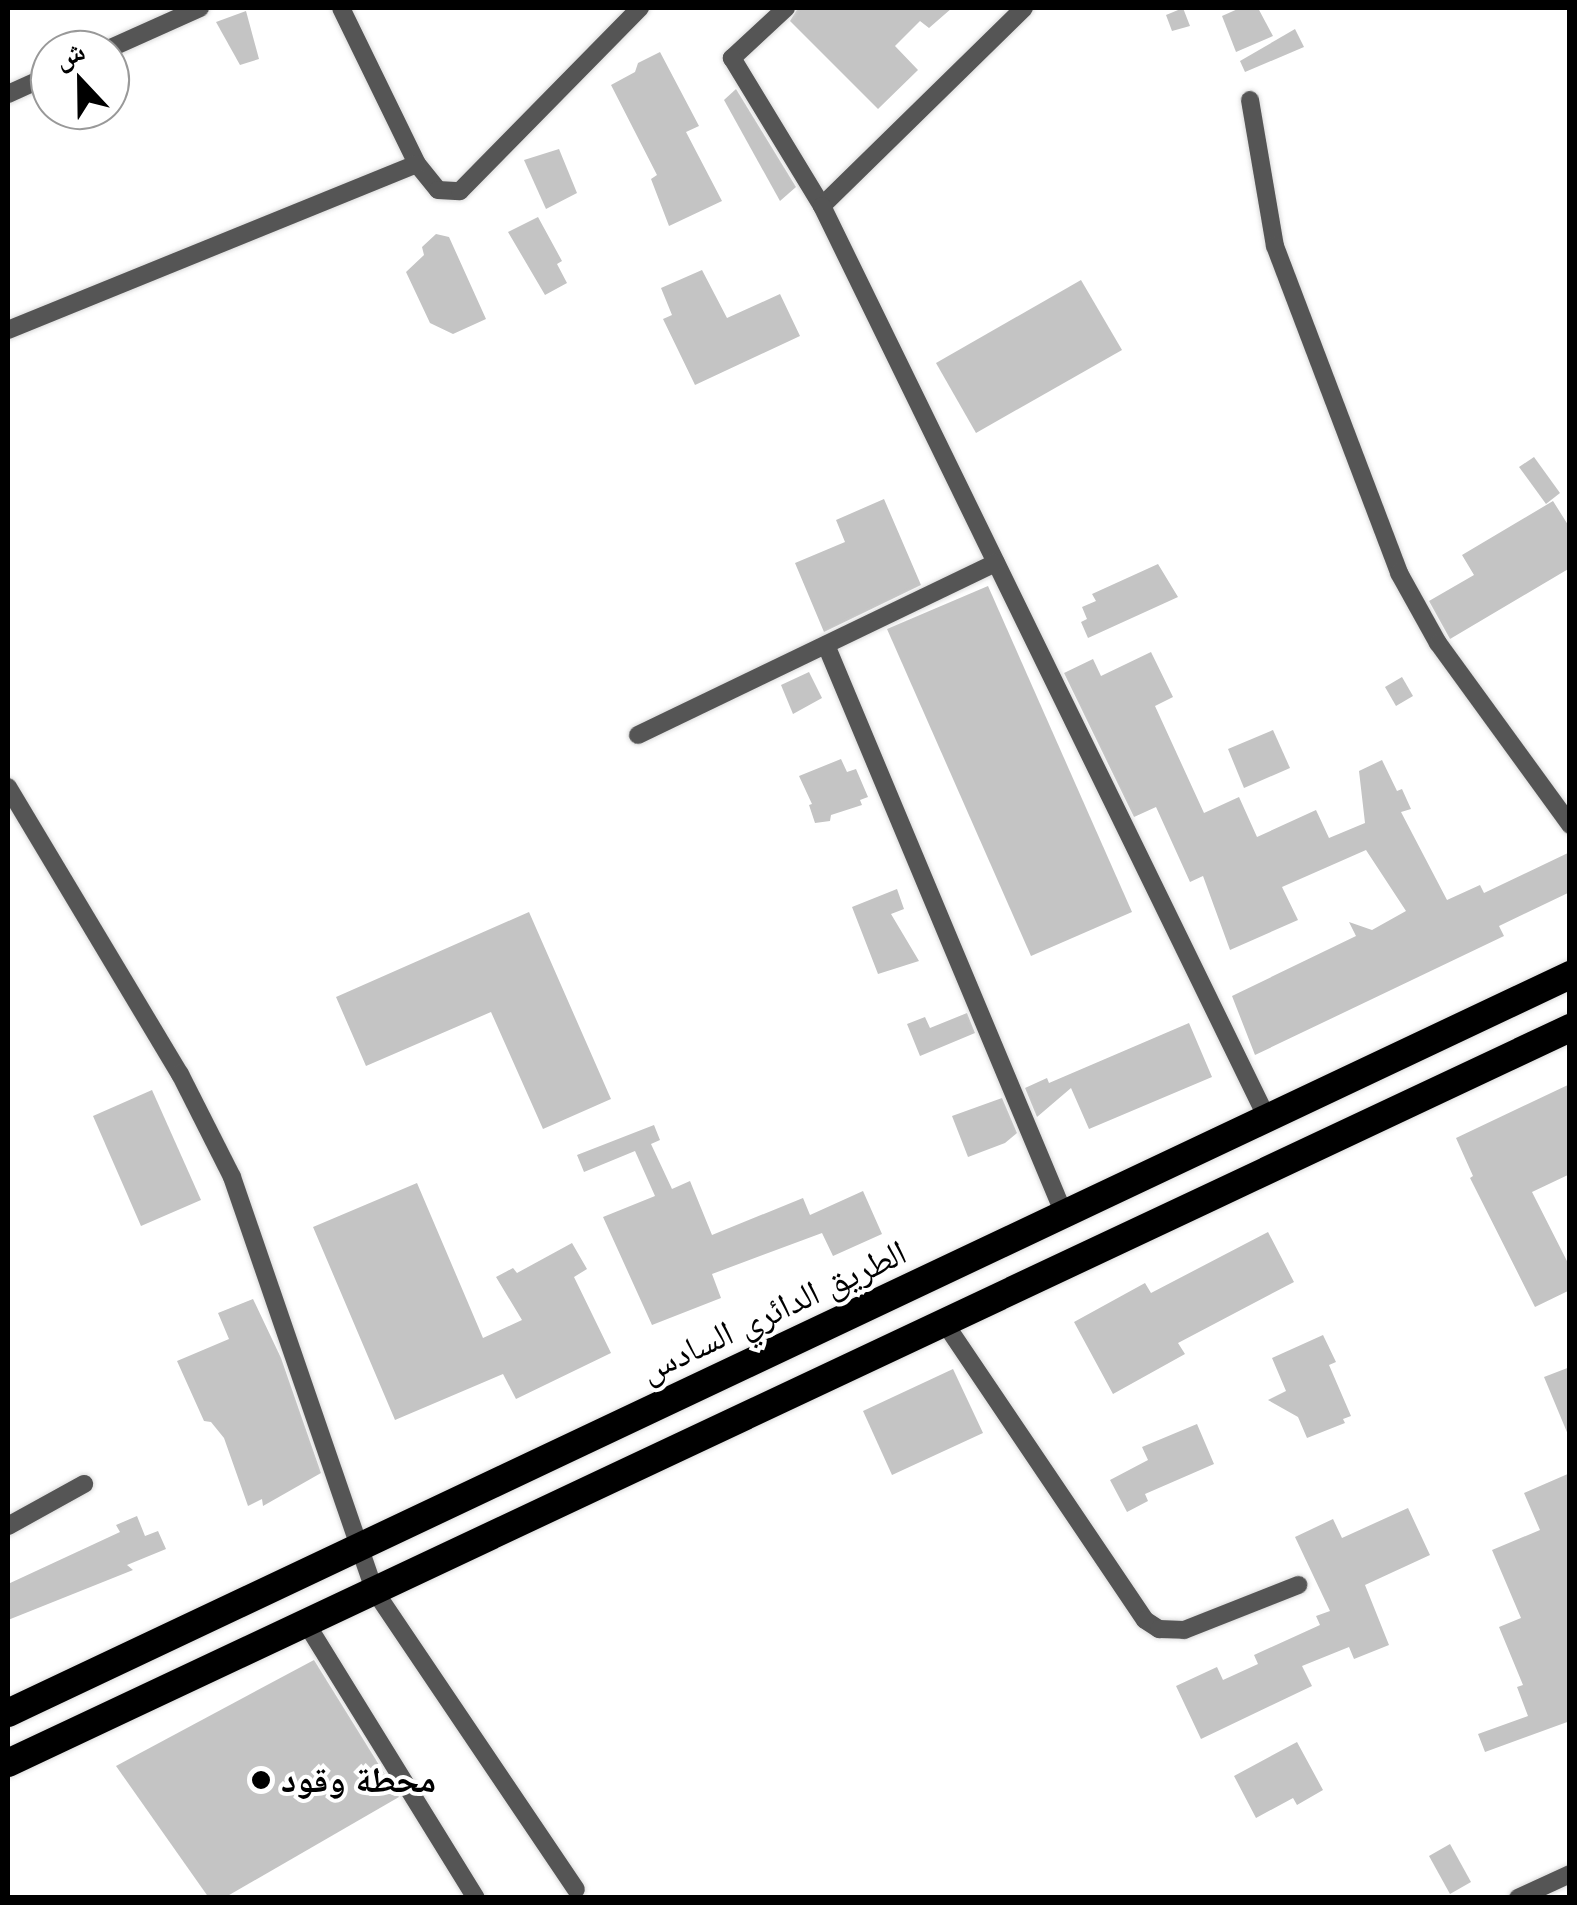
<!DOCTYPE html>
<html>
<head>
<meta charset="utf-8">
<style>
	body { margin:0 }
	#map { position:relative; width:1577px; height:1905px; overflow:hidden; background:#fff; font-family:Montserrat,"Noto Naskh Arabic",sans-serif }
	div>[style] { position:absolute }
	[style*='--x'] { left:calc(var(--x)*1px); top:calc(var(--y)*1px); width:calc(var(--w)*1px); rotate:calc(var(--a)*1deg) }
	.building>* { inset:0; background:#c4c4c4 }
	.roads { filter:drop-shadow(0 0 2px #dbdbdb) drop-shadow(0 0 2px #dbdbdb) }
	.minor>* { height:18px; margin:-9px; padding:0 9px; transform-origin:9px; border-radius:9px; background:#555 }
	.trunk>* { height:28px; margin:-14px; padding:0 14px; transform-origin:14px; border-radius:14px; background:#000 }
	.dots>* { width:28px; height:28px; translate:-50% -50%; box-sizing:border-box; border:5px solid #fff; border-radius:50% }
	span { translate:-50% -50%; white-space:nowrap; text-align:center; line-height:1.15; -webkit-text-stroke:8px #fff; paint-order:stroke }
	.street-label { font-size:35px; color:#000 }
	.poi-label { font-size:35px; color:#000; font-weight:700 }
	.left { translate:0 -50%; text-align:left }
	.frame { position:absolute; inset:0; border:10px solid #000; pointer-events:none }
	.north { position:absolute; left:30px; top:30px; width:100px; height:100px; box-sizing:border-box; background:#fff; border:2px solid #999; border-radius:50%; rotate:338deg; font-size:28px; font-weight:700; line-height:40px; text-align:center; color:#000 }
	.north::after { content:''; display:block; margin:auto; width:35px; height:45px; background:#000; clip-path:polygon(50% 0,100% 100%,50% 72%,0 100%) }
</style>
</head>
<body>
<div id="map">
	<div class="building">
		<i style="clip-path:polygon(798px 8px,952px 8px,929px 28px,920px 21px,895px 46px,918px 70px,878px 109px,790px 21px)"></i>
		<i style="clip-path:polygon(1183px 8px,1190px 26px,1172px 31px,1166px 15px)"></i>
		<i style="clip-path:polygon(1240px 8px,1258px 8px,1273px 36px,1236px 52px,1222px 16px)"></i>
		<i style="clip-path:polygon(246px 11px,259px 59px,240px 65px,216px 22px)"></i>
		<i style="clip-path:polygon(1295px 29px,1304px 47px,1245px 72px,1240px 61px)"></i>
		<i style="clip-path:polygon(660px 52px,699px 126px,686px 132px,722px 201px,669px 226px,651px 179px,657px 175px,611px 85px,635px 72px,638px 63px)"></i>
		<i style="clip-path:polygon(736px 89px,796px 187px,780px 201px,724px 100px)"></i>
		<i style="clip-path:polygon(559px 149px,577px 193px,546px 209px,524px 160px)"></i>
		<i style="clip-path:polygon(538px 217px,562px 261px,557px 264px,567px 283px,545px 295px,508px 232px)"></i>
		<i style="clip-path:polygon(436px 234px,449px 237px,486px 319px,453px 334px,430px 323px,406px 272px,424px 255px,422px 247px)"></i>
		<i style="clip-path:polygon(702px 270px,727px 318px,780px 294px,800px 336px,695px 385px,663px 319px,672px 315px,661px 288px)"></i>
		<i style="clip-path:polygon(1081px 280px,1122px 350px,976px 433px,936px 363px)"></i>
		<i style="clip-path:polygon(1534px 457px,1560px 493px,1546px 504px,1519px 467px)"></i>
		<i style="clip-path:polygon(884px 499px,921px 585px,824px 632px,795px 563px,845px 542px,836px 520px)"></i>
		<i style="clip-path:polygon(1553px 501px,1570px 528px,1570px 568px,1450px 639px,1429px 601px,1474px 575px,1462px 555px)"></i>
		<i style="clip-path:polygon(1158px 564px,1178px 597px,1088px 638px,1081px 622px,1087px 619px,1082px 607px,1096px 601px,1092px 594px)"></i>
		<i style="clip-path:polygon(988px 586px,1132px 912px,1031px 956px,887px 629px)"></i>
		<i style="clip-path:polygon(1151px 652px,1173px 697px,1155px 706px,1204px 813px,1239px 797px,1257px 837px,1316px 810px,1329px 838px,1365px 823px,1359px 771px,1382px 760px,1397px 791px,1402px 789px,1411px 809px,1401px 812px,1447px 900px,1480px 885px,1484px 893px,1570px 852px,1570px 892px,1499px 926px,1504px 936px,1255px 1055px,1232px 996px,1356px 936px,1349px 922px,1372px 930px,1406px 911px,1366px 850px,1282px 887px,1298px 920px,1230px 950px,1203px 876px,1190px 882px,1156px 807px,1134px 817px,1064px 673px,1093px 659px,1101px 676px)"></i>
		<i style="clip-path:polygon(809px 672px,822px 698px,793px 714px,781px 685px)"></i>
		<i style="clip-path:polygon(1402px 677px,1413px 696px,1396px 706px,1385px 687px)"></i>
		<i style="clip-path:polygon(1273px 730px,1290px 768px,1244px 788px,1228px 749px)"></i>
		<i style="clip-path:polygon(841px 759px,847px 772px,856px 769px,868px 797px,860px 800px,862px 805px,831px 815px,830px 821px,815px 823px,809px 805px,812px 804px,799px 776px)"></i>
		<i style="clip-path:polygon(897px 889px,904px 909px,891px 914px,919px 961px,878px 974px,852px 907px)"></i>
		<i style="clip-path:polygon(529px 912px,611px 1099px,543px 1129px,491px 1012px,366px 1066px,336px 997px)"></i>
		<i style="clip-path:polygon(967px 1013px,975px 1033px,920px 1056px,907px 1024px,925px 1017px,930px 1028px)"></i>
		<i style="clip-path:polygon(1189px 1023px,1212px 1077px,1089px 1129px,1071px 1088px,1037px 1117px,1025px 1088px,1047px 1078px,1049px 1083px)"></i>
		<i style="clip-path:polygon(1570px 1084px,1570px 1174px,1532px 1192px,1570px 1267px,1570px 1290px,1535px 1307px,1470px 1178px,1473px 1176px,1456px 1138px)"></i>
		<i style="clip-path:polygon(152px 1090px,201px 1200px,141px 1226px,93px 1116px)"></i>
		<i style="clip-path:polygon(1002px 1098px,1017px 1133px,1005px 1143px,968px 1157px,952px 1116px)"></i>
		<i style="clip-path:polygon(654px 1125px,660px 1140px,651px 1144px,672px 1189px,690px 1181px,712px 1235px,803px 1198px,810px 1215px,863px 1191px,882px 1234px,833px 1256px,822px 1233px,712px 1274px,721px 1298px,652px 1325px,603px 1217px,655px 1196px,635px 1151px,584px 1172px,577px 1155px)"></i>
		<i style="clip-path:polygon(417px 1183px,483px 1338px,522px 1320px,496px 1277px,513px 1268px,517px 1273px,572px 1243px,587px 1269px,574px 1277px,611px 1353px,516px 1399px,503px 1374px,395px 1420px,313px 1227px)"></i>
		<i style="clip-path:polygon(1268px 1232px,1294px 1282px,1178px 1343px,1185px 1354px,1113px 1394px,1074px 1322px,1145px 1283px,1151px 1293px)"></i>
		<i style="clip-path:polygon(253px 1299px,281px 1358px,321px 1473px,263px 1506px,262px 1499px,248px 1506px,224px 1438px,211px 1422px,204px 1421px,177px 1361px,229px 1339px,218px 1313px)"></i>
		<i style="clip-path:polygon(1323px 1335px,1336px 1362px,1329px 1365px,1351px 1416px,1343px 1419px,1345px 1423px,1307px 1438px,1298px 1417px,1268px 1400px,1286px 1391px,1272px 1358px)"></i>
		<i style="clip-path:polygon(1570px 1367px,1570px 1437px,1569px 1437px,1544px 1377px)"></i>
		<i style="clip-path:polygon(953px 1369px,983px 1433px,892px 1475px,863px 1411px)"></i>
		<i style="clip-path:polygon(1197px 1424px,1214px 1464px,1145px 1494px,1148px 1501px,1127px 1512px,1110px 1480px,1148px 1460px,1142px 1447px)"></i>
		<i style="clip-path:polygon(1570px 1473px,1570px 1721px,1485px 1752px,1478px 1734px,1528px 1716px,1517px 1687px,1523px 1685px,1499px 1627px,1521px 1618px,1492px 1550px,1540px 1530px,1524px 1493px)"></i>
		<i style="clip-path:polygon(1408px 1508px,1430px 1555px,1365px 1585px,1389px 1645px,1354px 1659px,1349px 1647px,1302px 1666px,1312px 1686px,1201px 1739px,1176px 1686px,1217px 1667px,1223px 1680px,1258px 1664px,1254px 1655px,1320px 1625px,1316px 1616px,1330px 1611px,1295px 1537px,1333px 1519px,1342px 1538px)"></i>
		<i style="clip-path:polygon(137px 1516px,145px 1536px,158px 1531px,166px 1549px,127px 1565px,133px 1570px,8px 1620px,8px 1584px,120px 1532px,116px 1525px)"></i>
		<i style="clip-path:polygon(314px 1660px,399px 1797px,224px 1898px,209px 1898px,116px 1766px)"></i>
		<i style="clip-path:polygon(1297px 1742px,1323px 1790px,1297px 1805px,1293px 1798px,1256px 1818px,1234px 1776px)"></i>
		<i style="clip-path:polygon(1450px 1844px,1471px 1882px,1450px 1894px,1429px 1856px)"></i>
	</div>
	<div class="roads">
		<div class="minor">
			<i style="--x:341;--y:8;--w:174;--a:64"></i>
			<i style="--x:417;--y:164;--w:33;--a:51"></i>
			<i style="--x:438;--y:190;--w:22;--a:3"></i>
			<i style="--x:460;--y:191;--w:257;--a:-45.5"></i>
			<i style="--x:786;--y:8;--w:74;--a:137.2"></i>
			<i style="--x:732;--y:58;--w:173;--a:58.7"></i>
			<i style="--x:1024;--y:8;--w:283;--a:135.6"></i>
			<i style="--x:822;--y:206;--w:1015;--a:63.99"></i>
			<i style="--x:106;--y:50;--w:103;--a:-24.1"></i>
			<i style="--x:8;--y:94;--w:46;--a:-24.3"></i>
			<i style="--x:1250;--y:100;--w:148;--a:80.3"></i>
			<i style="--x:1275;--y:246;--w:350;--a:69.2"></i>
			<i style="--x:1399;--y:573;--w:80;--a:60.9"></i>
			<i style="--x:1438;--y:643;--w:225;--a:54"></i>
			<i style="--x:8;--y:330;--w:441;--a:-22.1"></i>
			<i style="--x:826;--y:645;--w:617;--a:67.3"></i>
			<i style="--x:638;--y:735;--w:397;--a:-25.7"></i>
			<i style="--x:8;--y:787;--w:335;--a:59.1"></i>
			<i style="--x:180;--y:1074;--w:115;--a:63.2"></i>
			<i style="--x:232;--y:1177;--w:437;--a:71"></i>
			<i style="--x:374;--y:1590;--w:361;--a:56"></i>
			<i style="--x:944;--y:1322;--w:359;--a:56"></i>
			<i style="--x:1145;--y:1620;--w:17;--a:33"></i>
			<i style="--x:1159;--y:1629;--w:25;--a:2"></i>
			<i style="--x:1184;--y:1630;--w:123;--a:-21.5"></i>
			<i style="--x:8;--y:1526;--w:87;--a:-28.9"></i>
			<i style="--x:306;--y:1623;--w:323;--a:58.3"></i>
			<i style="--x:1518;--y:1898;--w:57;--a:-24.8"></i>
		</div>
		<div class="trunk">
			<i style="--x:8;--y:1713;--w:1728;--a:-25.29"></i>
			<i style="--x:8;--y:1763;--w:1726;--a:-25.2"></i>
		</div>
	</div>
	<div class="dots">
		<i style="left:261px;top:1780px;background:#000"></i>
	</div>
	<div class="street-label">
		<span style="left:773px;top:1311px;rotate:-25deg">الطريق الدائري السادس</span>
	</div>
	<div class="poi-label">
		<span class="left" style="left:281px;top:1780px">محطة وقود</span>
	</div>
	<div class="frame"></div>
	<div class="north">ش</div>
</div>
</body>
</html>
